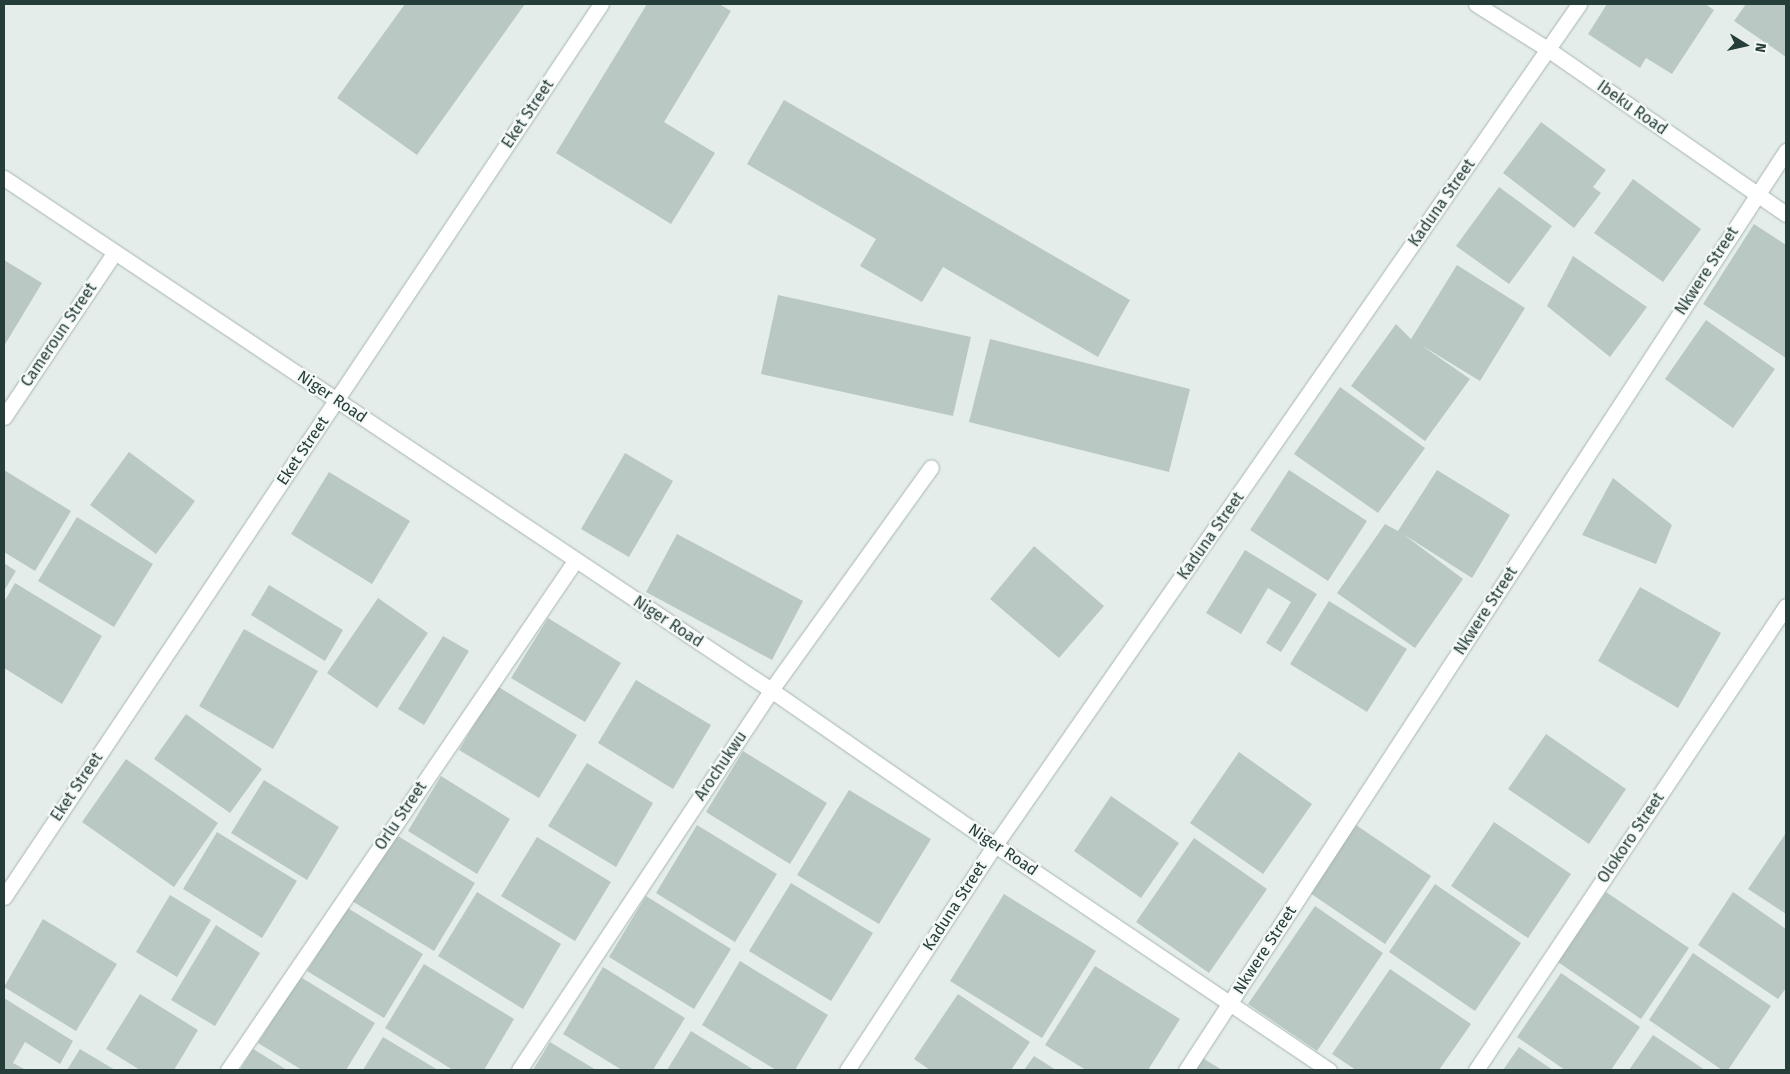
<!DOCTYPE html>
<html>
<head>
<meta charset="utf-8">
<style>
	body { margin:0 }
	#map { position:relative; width:1790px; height:1074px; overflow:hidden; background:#e4edea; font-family:"Fira Sans",sans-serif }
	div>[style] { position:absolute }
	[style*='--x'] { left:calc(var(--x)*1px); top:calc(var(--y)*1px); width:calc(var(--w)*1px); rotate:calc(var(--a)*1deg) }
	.building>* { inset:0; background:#bac8c3 }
	.roads { filter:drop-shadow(0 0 1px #a7b5b1) drop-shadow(0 0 1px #a7b5b1) }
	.minor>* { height:15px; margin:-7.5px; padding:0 7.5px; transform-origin:7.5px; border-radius:7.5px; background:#fff }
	span { translate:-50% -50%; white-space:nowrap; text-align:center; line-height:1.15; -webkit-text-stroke:4.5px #f5f9f8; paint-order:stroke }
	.street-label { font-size:16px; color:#253e39 }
	.frame { position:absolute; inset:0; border:5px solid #253e39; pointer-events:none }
	.north { position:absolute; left:1720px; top:20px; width:50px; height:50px; -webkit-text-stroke:4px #f5f9f8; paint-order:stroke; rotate:100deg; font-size:14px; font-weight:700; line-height:20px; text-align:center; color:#253e39 }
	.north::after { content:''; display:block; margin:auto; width:18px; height:22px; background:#253e39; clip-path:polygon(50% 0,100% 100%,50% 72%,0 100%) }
</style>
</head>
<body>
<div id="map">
	<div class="building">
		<i style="clip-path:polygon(405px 4px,525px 4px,417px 155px,337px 98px)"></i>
		<i style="clip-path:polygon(647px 4px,719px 4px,731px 11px,664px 122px,715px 153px,671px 224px,556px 153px)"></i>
		<i style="clip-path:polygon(1607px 4px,1705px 4px,1714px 10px,1672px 74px,1646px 58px,1640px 68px,1588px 34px)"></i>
		<i style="clip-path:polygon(1746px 4px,1786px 4px,1786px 57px,1734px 21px)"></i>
		<i style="clip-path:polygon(784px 100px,1130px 300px,1098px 357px,943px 267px,922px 302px,860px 266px,876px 239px,747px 164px)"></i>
		<i style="clip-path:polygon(1541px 122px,1606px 170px,1593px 187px,1601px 193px,1574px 228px,1503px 173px)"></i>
		<i style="clip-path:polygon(1633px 179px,1701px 229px,1663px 282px,1594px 233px)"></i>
		<i style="clip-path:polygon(1499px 187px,1552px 226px,1509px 284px,1456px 246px)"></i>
		<i style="clip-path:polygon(1754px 224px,1786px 245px,1786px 358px,1703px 304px)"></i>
		<i style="clip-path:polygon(1573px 256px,1647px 307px,1610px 357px,1547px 306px)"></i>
		<i style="clip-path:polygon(4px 260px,42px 283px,4px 346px)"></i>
		<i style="clip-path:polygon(1457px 265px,1525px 308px,1480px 381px,1421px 345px,1470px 379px,1425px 441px,1351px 386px,1396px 324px,1411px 339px)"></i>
		<i style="clip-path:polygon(778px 295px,971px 337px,953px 416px,761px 374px)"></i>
		<i style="clip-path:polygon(1706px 320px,1775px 369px,1733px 428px,1665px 379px)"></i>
		<i style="clip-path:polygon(990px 339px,1190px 389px,1169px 472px,969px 422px)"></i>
		<i style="clip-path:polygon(1340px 387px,1425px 448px,1378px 513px,1294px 454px)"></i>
		<i style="clip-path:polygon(129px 452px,195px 501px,156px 554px,90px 505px)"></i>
		<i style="clip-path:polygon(625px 453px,673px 481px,629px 557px,581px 529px)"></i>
		<i style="clip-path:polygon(4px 470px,71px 511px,35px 571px,4px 552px)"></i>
		<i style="clip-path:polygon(1289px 470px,1367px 521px,1328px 581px,1250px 530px)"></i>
		<i style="clip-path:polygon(1437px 470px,1510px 515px,1472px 578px,1403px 534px,1463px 579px,1415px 648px,1337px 593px,1385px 524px,1398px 531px)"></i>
		<i style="clip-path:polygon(329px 472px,410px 521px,372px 584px,291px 534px)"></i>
		<i style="clip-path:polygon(1613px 478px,1672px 525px,1656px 564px,1582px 535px)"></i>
		<i style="clip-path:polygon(77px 517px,153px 564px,114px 627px,38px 581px)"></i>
		<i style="clip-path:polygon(677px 534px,803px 601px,772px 660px,646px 592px)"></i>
		<i style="clip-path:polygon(1034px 546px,1104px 606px,1059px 658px,990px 599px)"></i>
		<i style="clip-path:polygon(1245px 550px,1317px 594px,1281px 652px,1266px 643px,1291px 602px,1268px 588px,1241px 634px,1206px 613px)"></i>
		<i style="clip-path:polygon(4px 563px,16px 571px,4px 591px)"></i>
		<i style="clip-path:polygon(15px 583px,102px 636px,62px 704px,4px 668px,4px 602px)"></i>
		<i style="clip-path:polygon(269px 585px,343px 630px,325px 661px,251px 615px)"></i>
		<i style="clip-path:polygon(1640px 587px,1721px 633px,1678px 708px,1598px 661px)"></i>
		<i style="clip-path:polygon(378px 598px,428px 633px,377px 708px,327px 673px)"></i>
		<i style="clip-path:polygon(1329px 601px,1407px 649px,1367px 712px,1290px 664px)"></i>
		<i style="clip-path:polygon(548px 618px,621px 663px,585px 722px,511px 678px)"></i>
		<i style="clip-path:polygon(244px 629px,318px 671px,273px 749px,199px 706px)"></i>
		<i style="clip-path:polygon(443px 636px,469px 651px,424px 725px,398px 709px)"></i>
		<i style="clip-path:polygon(636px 680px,711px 725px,673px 789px,598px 743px)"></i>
		<i style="clip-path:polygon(497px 686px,577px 735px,539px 798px,459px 750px)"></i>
		<i style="clip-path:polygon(186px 714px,262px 769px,230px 813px,154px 759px)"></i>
		<i style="clip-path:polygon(1546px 734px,1626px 789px,1589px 844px,1508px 789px)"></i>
		<i style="clip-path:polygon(743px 751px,827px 803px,790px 864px,706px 812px)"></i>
		<i style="clip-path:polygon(1239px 752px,1312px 804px,1263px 874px,1190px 823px)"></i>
		<i style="clip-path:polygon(126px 759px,218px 823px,174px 887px,82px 822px)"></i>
		<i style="clip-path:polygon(587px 763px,653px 803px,616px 867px,548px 826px)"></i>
		<i style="clip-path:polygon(441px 776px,510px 819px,477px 874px,408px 831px)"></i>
		<i style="clip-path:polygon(264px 780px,339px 827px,307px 880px,231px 833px)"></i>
		<i style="clip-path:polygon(849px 790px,931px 839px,879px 924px,797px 875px)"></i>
		<i style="clip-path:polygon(1111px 796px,1179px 843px,1141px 898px,1074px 851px)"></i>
		<i style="clip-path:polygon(1494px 822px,1571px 874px,1528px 938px,1451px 886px)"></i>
		<i style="clip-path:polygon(697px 825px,777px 874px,735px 942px,656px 893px)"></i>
		<i style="clip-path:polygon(1356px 825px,1431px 876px,1385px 944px,1310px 893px)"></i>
		<i style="clip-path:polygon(217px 832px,297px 881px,262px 938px,183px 889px)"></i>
		<i style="clip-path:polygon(393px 833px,475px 883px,434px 951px,352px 901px)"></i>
		<i style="clip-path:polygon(1786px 833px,1786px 914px,1748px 889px)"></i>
		<i style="clip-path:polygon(537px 837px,611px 882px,575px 941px,501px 896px)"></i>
		<i style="clip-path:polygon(1194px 838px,1267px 889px,1209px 973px,1136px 922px)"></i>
		<i style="clip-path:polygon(791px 883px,873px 933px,831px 1001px,749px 951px)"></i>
		<i style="clip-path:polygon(1435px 884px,1521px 943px,1475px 1011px,1389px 952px)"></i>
		<i style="clip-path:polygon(477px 892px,561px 944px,523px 1009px,438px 956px)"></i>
		<i style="clip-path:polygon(1606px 892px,1689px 948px,1641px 1019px,1558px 962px)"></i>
		<i style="clip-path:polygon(1733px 892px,1786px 929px,1786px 988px,1778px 999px,1698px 945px)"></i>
		<i style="clip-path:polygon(1004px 894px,1096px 951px,1042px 1038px,950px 981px)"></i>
		<i style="clip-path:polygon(170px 895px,211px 920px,177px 977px,136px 952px)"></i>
		<i style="clip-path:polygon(646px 896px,731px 949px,694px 1009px,609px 957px)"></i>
		<i style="clip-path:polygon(1315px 906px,1383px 953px,1317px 1051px,1248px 1004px)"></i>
		<i style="clip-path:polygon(346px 907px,423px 954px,384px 1018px,307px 971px)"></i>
		<i style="clip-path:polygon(43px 919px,117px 964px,76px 1031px,4px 987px)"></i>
		<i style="clip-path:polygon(216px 925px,260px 953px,215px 1026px,171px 1000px)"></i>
		<i style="clip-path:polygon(1693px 953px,1771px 1006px,1728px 1070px,1722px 1070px,1649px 1020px)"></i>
		<i style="clip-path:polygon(740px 961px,828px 1015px,795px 1070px,776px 1070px,702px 1025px)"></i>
		<i style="clip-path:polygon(424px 964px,514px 1019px,484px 1070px,453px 1070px,385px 1028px)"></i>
		<i style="clip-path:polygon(1095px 966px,1180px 1019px,1148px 1070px,1086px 1070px,1045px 1045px)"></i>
		<i style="clip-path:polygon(603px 967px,685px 1018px,653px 1070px,622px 1070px,563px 1034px)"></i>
		<i style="clip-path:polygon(1390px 969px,1471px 1024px,1439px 1070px,1356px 1070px,1332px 1054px)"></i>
		<i style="clip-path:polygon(1561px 973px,1640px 1027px,1611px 1070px,1565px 1070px,1517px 1037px)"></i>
		<i style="clip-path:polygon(299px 976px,375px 1023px,346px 1070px,302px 1070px,258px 1043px)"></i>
		<i style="clip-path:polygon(140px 994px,198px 1030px,174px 1070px,140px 1070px,106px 1049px)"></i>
		<i style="clip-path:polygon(958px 994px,1030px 1042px,1011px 1070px,930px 1070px,914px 1059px)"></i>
		<i style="clip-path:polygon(4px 998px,73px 1041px,60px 1064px,25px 1042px,13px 1063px,26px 1070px,4px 1070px)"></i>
		<i style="clip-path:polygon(691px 1031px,754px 1070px,667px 1070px)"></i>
		<i style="clip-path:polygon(1653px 1035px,1705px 1070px,1629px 1070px)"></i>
		<i style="clip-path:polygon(383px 1037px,438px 1070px,363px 1070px)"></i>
		<i style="clip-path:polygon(550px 1042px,596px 1070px,533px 1070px)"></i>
		<i style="clip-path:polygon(1519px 1047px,1553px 1070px,1503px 1070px)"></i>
		<i style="clip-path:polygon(80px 1049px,115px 1070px,67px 1070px)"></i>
		<i style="clip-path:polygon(253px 1049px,287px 1070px,240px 1070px)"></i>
		<i style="clip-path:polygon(1034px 1056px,1056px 1070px,1024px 1070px)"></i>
		<i style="clip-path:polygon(1201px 1057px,1222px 1070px,1193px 1070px)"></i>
	</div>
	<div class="roads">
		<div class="minor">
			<i style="--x:1476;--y:4;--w:86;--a:32.2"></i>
			<i style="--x:1549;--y:50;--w:288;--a:34.7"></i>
			<i style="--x:4;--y:178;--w:922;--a:33.72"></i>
			<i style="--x:771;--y:690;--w:272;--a:34.7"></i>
			<i style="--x:995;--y:845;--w:403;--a:34"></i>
			<i style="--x:4;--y:417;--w:197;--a:-56.1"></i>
			<i style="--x:4;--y:897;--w:1074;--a:-56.24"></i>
			<i style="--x:228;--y:1070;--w:616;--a:-55.72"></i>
			<i style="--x:519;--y:1070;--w:456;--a:-56.4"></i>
			<i style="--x:771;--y:690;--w:274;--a:-54.3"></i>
			<i style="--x:847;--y:1070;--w:269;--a:-56.7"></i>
			<i style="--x:995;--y:845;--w:1024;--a:-55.22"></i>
			<i style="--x:1186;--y:1070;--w:1098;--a:-56.86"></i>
			<i style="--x:1476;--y:1070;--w:558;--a:-56.25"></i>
		</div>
	</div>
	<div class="street-label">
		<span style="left:1632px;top:108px;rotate:35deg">Ibeku Road</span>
		<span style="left:528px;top:114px;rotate:-56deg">Eket Street</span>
		<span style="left:1442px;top:203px;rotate:-55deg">Kaduna Street</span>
		<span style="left:1707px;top:271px;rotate:-57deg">Nkwere Street</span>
		<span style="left:59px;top:335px;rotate:-56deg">Cameroun Street</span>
		<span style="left:332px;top:397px;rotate:34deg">Niger Road</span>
		<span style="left:303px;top:451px;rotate:-56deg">Eket Street</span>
		<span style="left:1211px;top:536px;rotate:-55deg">Kaduna Street</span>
		<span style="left:1486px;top:611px;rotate:-57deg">Nkwere Street</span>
		<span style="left:668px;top:622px;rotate:33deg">Niger Road</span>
		<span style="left:721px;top:766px;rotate:-56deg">Arochukwu</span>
		<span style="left:77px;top:787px;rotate:-56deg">Eket Street</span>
		<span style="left:401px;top:816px;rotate:-56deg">Orlu Street</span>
		<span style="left:1631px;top:838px;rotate:-56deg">Olokoro Street</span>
		<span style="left:1003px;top:850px;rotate:34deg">Niger Road</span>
		<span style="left:955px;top:906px;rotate:-57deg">Kaduna Street</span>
		<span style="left:1265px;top:950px;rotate:-57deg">Nkwere Street</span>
	</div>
	<div class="frame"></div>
	<div class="north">N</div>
</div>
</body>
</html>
